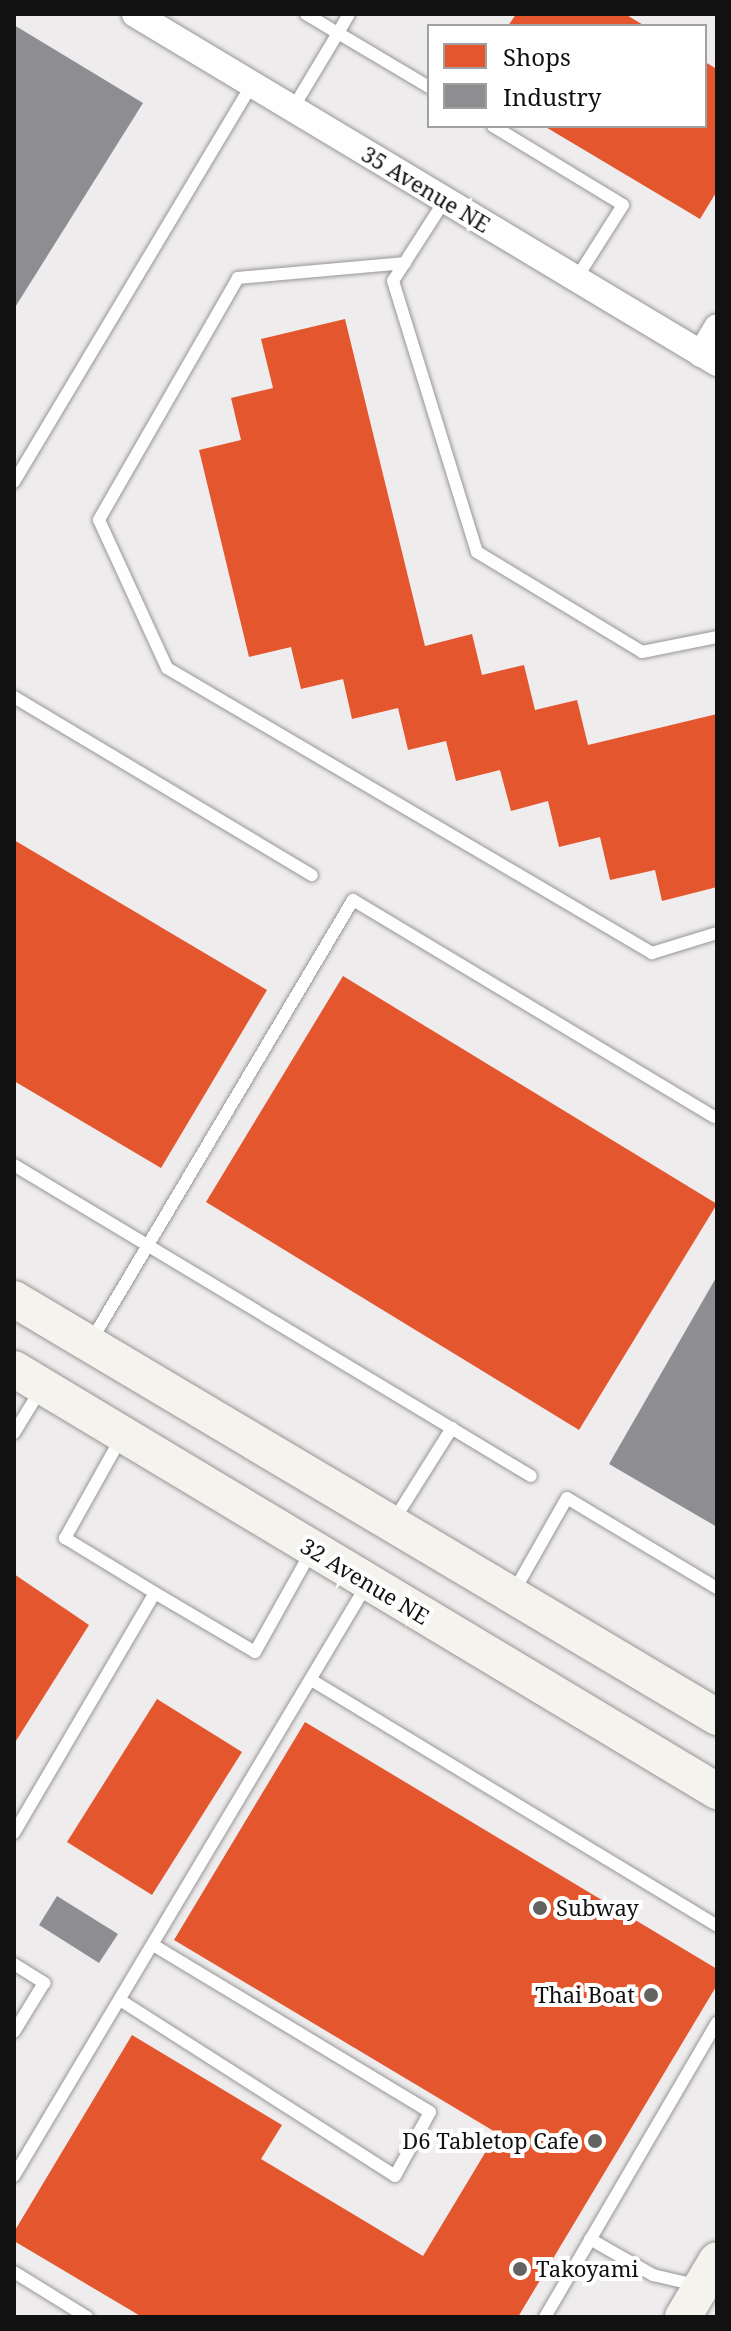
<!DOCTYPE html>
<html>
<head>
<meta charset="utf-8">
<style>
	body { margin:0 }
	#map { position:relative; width:731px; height:2331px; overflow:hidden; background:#fcfbf8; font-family:"Noto Serif",serif }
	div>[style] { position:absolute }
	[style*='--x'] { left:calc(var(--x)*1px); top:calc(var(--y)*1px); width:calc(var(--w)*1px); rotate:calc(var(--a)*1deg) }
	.industrial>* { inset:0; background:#efecee }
	.shops>* { inset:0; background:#e4572e }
	.industry>* { inset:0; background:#8d8d92 }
	.roads { filter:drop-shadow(0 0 2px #979695) drop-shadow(0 0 2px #979695) }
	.lane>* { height:12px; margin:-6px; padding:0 6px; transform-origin:6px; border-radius:6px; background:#fffefe }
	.street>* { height:26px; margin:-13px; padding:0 13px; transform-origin:13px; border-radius:13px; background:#fffefe }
	.secondary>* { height:36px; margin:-18px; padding:0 18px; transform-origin:18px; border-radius:18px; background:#f4f3ed }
	.dots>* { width:22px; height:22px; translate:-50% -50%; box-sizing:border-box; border:4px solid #fff; border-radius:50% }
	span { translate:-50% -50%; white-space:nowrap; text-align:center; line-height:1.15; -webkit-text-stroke:8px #fff; paint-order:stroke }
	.street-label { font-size:22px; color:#111 }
	.poi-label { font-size:22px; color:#111 }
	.left { translate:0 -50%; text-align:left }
	.right { translate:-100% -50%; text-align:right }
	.frame { position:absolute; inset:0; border:16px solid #111; pointer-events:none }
	.legend { position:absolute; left:427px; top:24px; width:280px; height:104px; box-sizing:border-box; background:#fff; border:2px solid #a0a0a0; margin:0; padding:10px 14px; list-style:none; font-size:24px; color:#111 }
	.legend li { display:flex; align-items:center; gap:16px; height:40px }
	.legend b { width:40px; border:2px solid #a0a0a0 }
</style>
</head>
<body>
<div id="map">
	<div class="industrial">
		<i style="clip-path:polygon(evenodd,14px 14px,717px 14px,717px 2317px,14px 2317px,14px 14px,429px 26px,705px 26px,705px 126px,429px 126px,429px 26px)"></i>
	</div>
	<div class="shops">
		<i style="clip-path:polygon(516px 14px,625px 14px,645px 26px,508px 26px)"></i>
		<i style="clip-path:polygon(705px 62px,717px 69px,717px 191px,700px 219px,544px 126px,705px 126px)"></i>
		<i style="clip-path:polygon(345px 319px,425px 646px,472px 634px,482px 675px,524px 665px,535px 710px,577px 700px,588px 745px,717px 714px,717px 887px,662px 901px,655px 870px,610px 880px,600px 837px,559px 847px,548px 801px,511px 811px,500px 770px,456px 781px,446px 741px,408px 750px,398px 708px,352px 719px,343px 679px,301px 689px,291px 647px,249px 657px,199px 450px,241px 440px,231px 398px,273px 388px,261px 339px)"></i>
		<i style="clip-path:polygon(14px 840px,267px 990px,161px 1168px,14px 1081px)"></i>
		<i style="clip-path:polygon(343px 976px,717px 1204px,579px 1430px,206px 1202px)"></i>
		<i style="clip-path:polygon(14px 1574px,89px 1625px,14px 1744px)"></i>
		<i style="clip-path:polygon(157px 1699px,242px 1752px,152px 1895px,67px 1842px)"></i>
		<i style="clip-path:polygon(305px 1722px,717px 1969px,717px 1985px,518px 2317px,142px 2317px,14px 2241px,14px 2232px,132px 2035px,282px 2125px,261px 2159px,423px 2256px,497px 2133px,174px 1940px)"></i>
	</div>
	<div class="industry">
		<i style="clip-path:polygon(14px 25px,143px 103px,14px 309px)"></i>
		<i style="clip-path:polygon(717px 1276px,717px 1527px,609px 1464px)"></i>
		<i style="clip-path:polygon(57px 1896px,118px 1934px,99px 1963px,39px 1925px)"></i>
	</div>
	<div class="roads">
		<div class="lane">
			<i style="--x:306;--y:14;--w:37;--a:31"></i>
			<i style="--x:338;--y:33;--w:22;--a:-60"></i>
			<i style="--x:293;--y:108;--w:87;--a:-59"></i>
			<i style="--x:338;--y:33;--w:106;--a:30.7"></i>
			<i style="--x:493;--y:126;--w:152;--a:31.3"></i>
			<i style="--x:623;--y:205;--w:88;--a:122.4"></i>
			<i style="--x:445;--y:200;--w:96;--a:122.7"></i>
			<i style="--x:393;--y:281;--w:284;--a:72.8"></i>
			<i style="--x:477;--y:552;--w:193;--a:31.2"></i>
			<i style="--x:642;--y:652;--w:76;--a:-11.3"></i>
			<i style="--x:405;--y:263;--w:168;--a:174.9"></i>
			<i style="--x:238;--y:278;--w:279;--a:119.9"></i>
			<i style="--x:99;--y:520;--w:163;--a:65.3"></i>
			<i style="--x:167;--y:668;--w:563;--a:30.44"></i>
			<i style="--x:652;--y:953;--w:68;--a:-17.1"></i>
			<i style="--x:14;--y:482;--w:464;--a:-59.1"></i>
			<i style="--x:14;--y:697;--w:347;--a:30.9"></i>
			<i style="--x:14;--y:1165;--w:603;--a:31.03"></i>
			<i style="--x:91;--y:1341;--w:513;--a:-59.29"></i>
			<i style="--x:353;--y:900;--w:421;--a:31"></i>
			<i style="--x:14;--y:1433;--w:52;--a:-58.5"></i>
			<i style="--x:121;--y:1438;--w:115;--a:119.2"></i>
			<i style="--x:65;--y:1538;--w:105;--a:31.4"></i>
			<i style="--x:394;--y:1520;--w:109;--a:-57.8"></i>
			<i style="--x:513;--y:1593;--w:109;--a:-60.4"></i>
			<i style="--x:567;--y:1498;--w:175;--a:31"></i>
			<i style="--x:313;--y:1681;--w:472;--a:31.2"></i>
			<i style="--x:14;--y:1833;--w:278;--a:-59.6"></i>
			<i style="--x:155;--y:1593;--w:116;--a:30.5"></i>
			<i style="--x:255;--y:1652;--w:115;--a:-60.8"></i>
			<i style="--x:14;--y:1964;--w:36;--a:32"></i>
			<i style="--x:44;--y:1983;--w:57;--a:121.5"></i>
			<i style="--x:120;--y:2000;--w:326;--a:32.6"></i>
			<i style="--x:395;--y:2176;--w:73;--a:-61.3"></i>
			<i style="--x:430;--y:2112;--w:323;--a:-148.9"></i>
			<i style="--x:14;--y:2176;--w:687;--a:-59.18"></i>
			<i style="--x:590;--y:2239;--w:73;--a:29.7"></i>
			<i style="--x:653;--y:2275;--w:44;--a:13.1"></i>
			<i style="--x:14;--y:2272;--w:86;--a:31.7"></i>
			<i style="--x:545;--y:2317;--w:341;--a:-59.7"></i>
		</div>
		<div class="street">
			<i style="--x:135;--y:14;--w:679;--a:30.95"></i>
			<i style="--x:701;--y:354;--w:31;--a:-59"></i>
		</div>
		<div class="secondary">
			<i style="--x:14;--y:1299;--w:818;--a:30.74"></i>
			<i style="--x:14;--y:1369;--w:820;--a:30.98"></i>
			<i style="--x:683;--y:2317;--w:66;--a:-59.2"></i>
		</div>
	</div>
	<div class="dots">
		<i style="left:540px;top:1908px;background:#636362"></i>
		<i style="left:651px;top:1995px;background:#636362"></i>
		<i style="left:595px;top:2141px;background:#636362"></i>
		<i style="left:520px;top:2269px;background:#636362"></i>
	</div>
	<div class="street-label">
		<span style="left:426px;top:189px;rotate:31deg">35 Avenue NE</span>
		<span style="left:365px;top:1581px;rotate:31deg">32 Avenue NE</span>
	</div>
	<div class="poi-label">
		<span class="left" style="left:556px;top:1908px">Subway</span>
		<span class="right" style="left:635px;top:1995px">Thai Boat</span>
		<span class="right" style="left:579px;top:2141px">D6 Tabletop Cafe</span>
		<span class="left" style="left:536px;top:2269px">Takoyami</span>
	</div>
	<div class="frame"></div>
	<ul class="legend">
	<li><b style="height:22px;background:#e4572e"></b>Shops</li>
	<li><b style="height:22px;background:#8d8d92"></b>Industry</li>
	</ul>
</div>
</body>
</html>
